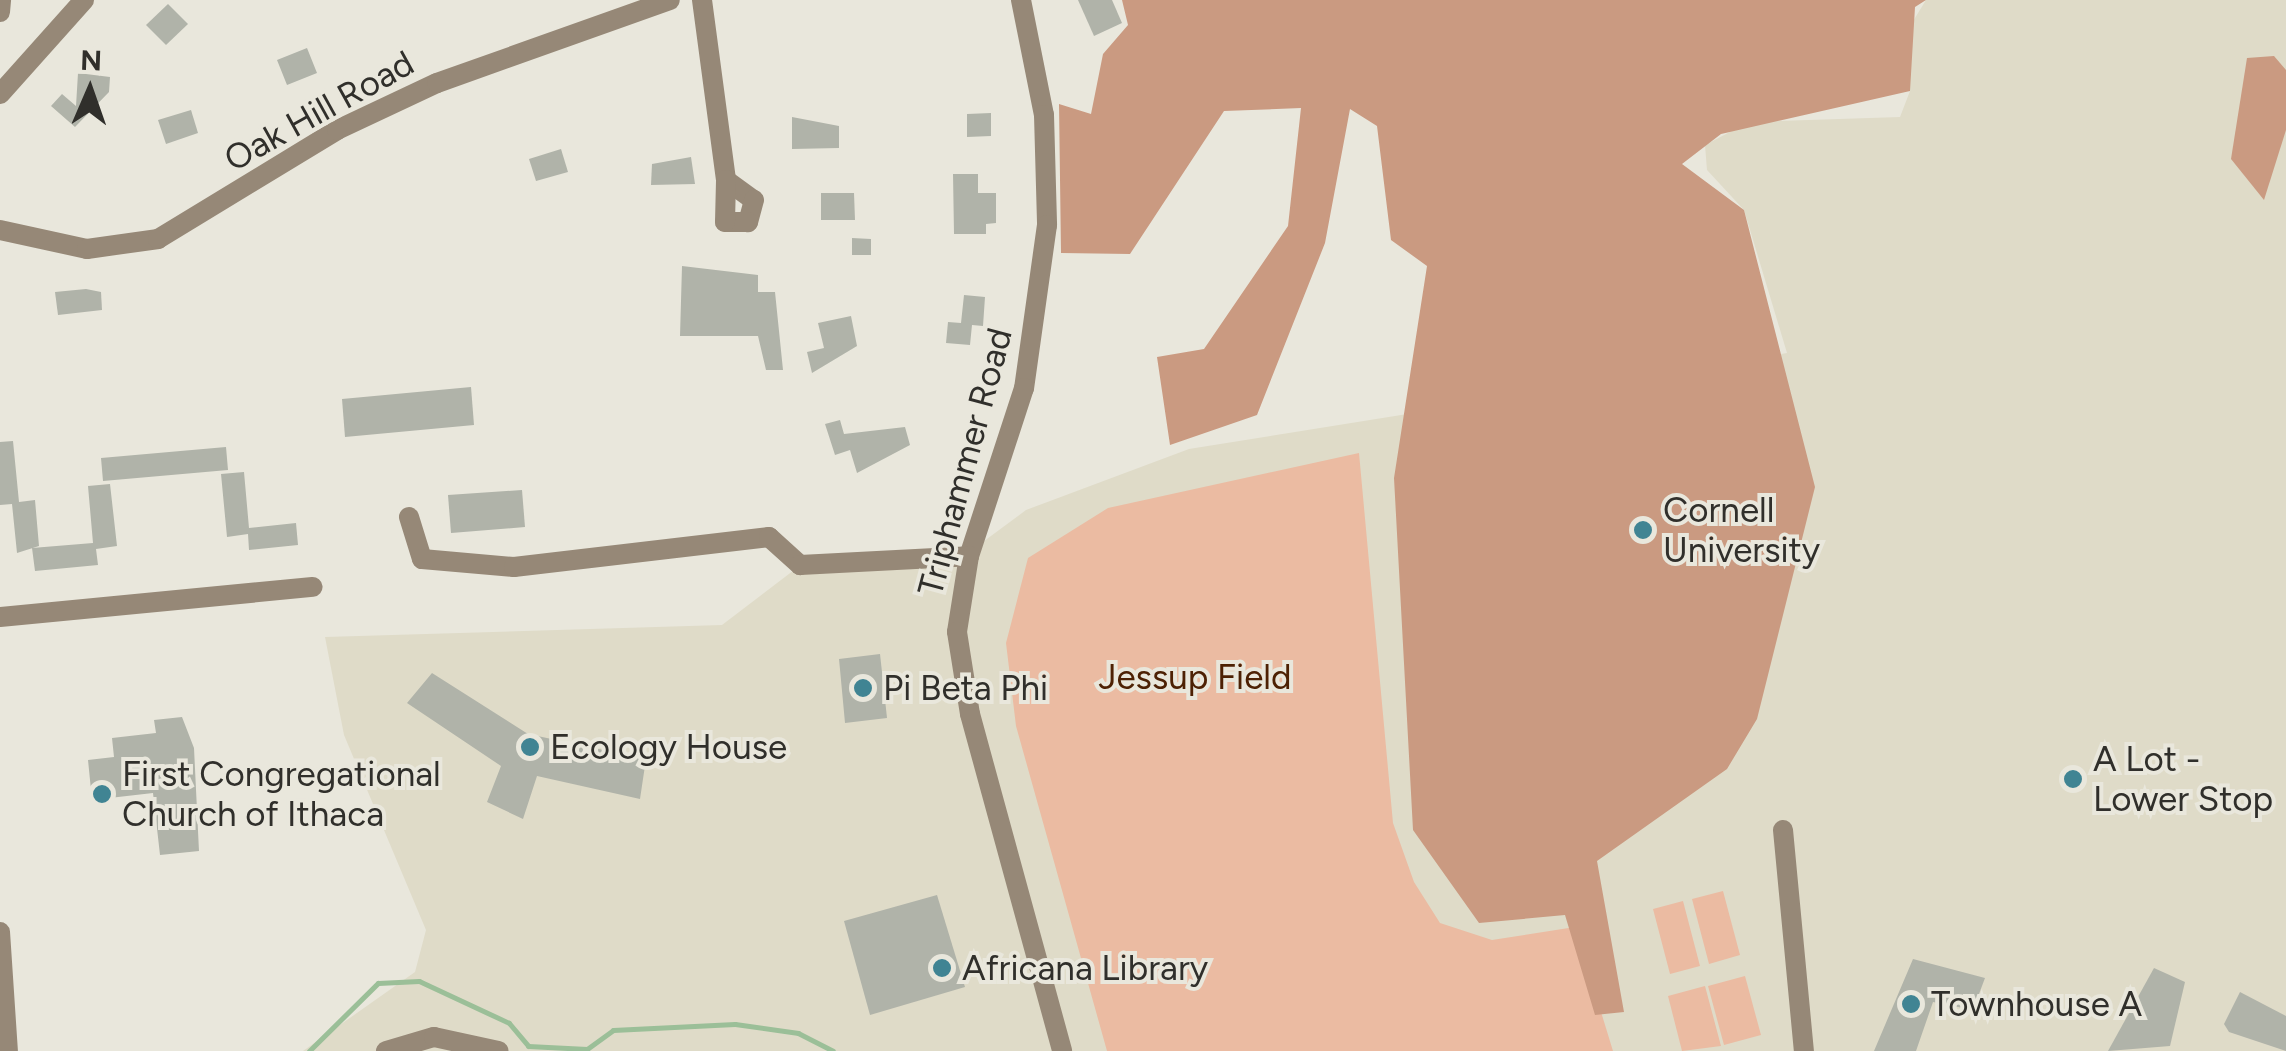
<!DOCTYPE html>
<html>
<head>
<meta charset="utf-8">
<style>
	body { margin:0 }
	#map { position:relative; width:2286px; height:1051px; overflow:hidden; background:#e9e7dc; font-family:Figtree,sans-serif }
	div>[style] { position:absolute }
	[style*='--x'] { left:calc(var(--x)*1px); top:calc(var(--y)*1px); width:calc(var(--w)*1px); rotate:calc(var(--a)*1deg) }
	.built>* { inset:0; background:#dfdbc8 }
	.green>* { inset:0; background:#ebbba2 }
	.forest>* { inset:0; background:#ca9a81 }
	.stream>* { height:5px; margin:-2.5px; padding:0 2.5px; transform-origin:2.5px; border-radius:2.5px; background:#9bbf98 }
	.building>* { inset:0; background:#b0b3a9 }
	.minor>* { height:20px; margin:-10px; padding:0 10px; transform-origin:10px; border-radius:10px; background:#968877 }
	.tertiary>* { height:20px; margin:-10px; padding:0 10px; transform-origin:10px; border-radius:10px; background:#968877 }
	.dots>* { width:28px; height:28px; translate:-50% -50%; box-sizing:border-box; border:5px solid #e9e7dc; border-radius:50% }
	span { translate:-50% -50%; white-space:nowrap; text-align:center; line-height:1.15; -webkit-text-stroke:8px #e9e7dc; paint-order:stroke }
	.street-label { font-size:35px; color:#302f2b }
	.poi-label { font-size:35px; color:#302f2b }
	.left { translate:0 -50%; text-align:left }
	.park-label { font-size:35px; color:#4d2104 }
	.north { position:absolute; left:40px; top:40px; width:100px; height:100px; -webkit-text-stroke:8px #e9e7dc; paint-order:stroke; rotate:2deg; font-size:28px; font-weight:700; line-height:40px; text-align:center; color:#302f2b }
	.north::after { content:''; display:block; margin:auto; width:35px; height:45px; background:#302f2b; clip-path:polygon(50% 0,100% 100%,50% 72%,0 100%) }
</style>
</head>
<body>
<div id="map">
	<div class="built">
		<i style="clip-path:polygon(1926px 0,2286px 0,2286px 1051px,303px 1051px,415px 972px,426px 930px,344px 735px,325px 637px,722px 625px,802px 564px,972px 550px,1026px 510px,1189px 449px,1787px 353px,1744px 210px,1707px 170px,1705px 145px,1749px 122px,1900px 117px,1910px 91px,1907px 31px)"></i>
	</div>
	<div class="green">
		<i style="clip-path:polygon(1359px 453px,1393px 823px,1414px 882px,1440px 923px,1492px 940px,1575px 927px,1613px 1051px,1107px 1051px,1016px 726px,1006px 643px,1028px 558px,1108px 508px)"></i>
		<i style="clip-path:polygon(1723px 891px,1740px 955px,1709px 964px,1692px 899px)"></i>
		<i style="clip-path:polygon(1683px 901px,1700px 966px,1670px 974px,1653px 909px)"></i>
		<i style="clip-path:polygon(1745px 976px,1761px 1035px,1724px 1045px,1708px 986px)"></i>
		<i style="clip-path:polygon(1705px 986px,1721px 1046px,1682px 1051px,1668px 996px)"></i>
	</div>
	<div class="forest">
		<i style="clip-path:polygon(1122px 0,1926px 0,1915px 7px,1910px 91px,1721px 134px,1682px 164px,1744px 210px,1815px 487px,1757px 719px,1727px 769px,1597px 861px,1624px 1012px,1595px 1015px,1565px 915px,1479px 923px,1413px 830px,1394px 478px,1427px 266px,1391px 240px,1377px 126px,1350px 109px,1325px 243px,1257px 415px,1170px 445px,1157px 357px,1204px 349px,1288px 226px,1301px 108px,1224px 111px,1130px 254px,1061px 253px,1059px 104px,1091px 114px,1103px 54px,1128px 25px)"></i>
		<i style="clip-path:polygon(2274px 56px,2286px 70px,2286px 130px,2264px 200px,2231px 159px,2247px 58px)"></i>
	</div>
	<div class="stream">
		<i style="--x:309;--y:1051;--w:97;--a:-44.6"></i>
		<i style="--x:378;--y:983;--w:41;--a:-2.8"></i>
		<i style="--x:419;--y:981;--w:99;--a:25"></i>
		<i style="--x:509;--y:1023;--w:30;--a:50"></i>
		<i style="--x:528;--y:1046;--w:59;--a:2.9"></i>
		<i style="--x:587;--y:1049;--w:32;--a:-36"></i>
		<i style="--x:613;--y:1030;--w:122;--a:-2.8"></i>
		<i style="--x:735;--y:1024;--w:64;--a:8.1"></i>
		<i style="--x:798;--y:1033;--w:39;--a:27"></i>
	</div>
	<div class="building">
		<i style="clip-path:polygon(1078px 0,1112px 0,1122px 23px,1094px 36px)"></i>
		<i style="clip-path:polygon(168px 4px,188px 24px,166px 45px,146px 25px)"></i>
		<i style="clip-path:polygon(307px 48px,317px 73px,287px 85px,277px 60px)"></i>
		<i style="clip-path:polygon(78px 73px,110px 77px,109px 92px,75px 127px,51px 106px,62px 94px,76px 106px)"></i>
		<i style="clip-path:polygon(191px 110px,198px 133px,166px 144px,158px 120px)"></i>
		<i style="clip-path:polygon(991px 113px,991px 136px,967px 137px,967px 114px)"></i>
		<i style="clip-path:polygon(792px 117px,839px 126px,839px 148px,792px 149px)"></i>
		<i style="clip-path:polygon(561px 149px,568px 172px,536px 181px,529px 159px)"></i>
		<i style="clip-path:polygon(691px 157px,695px 184px,651px 185px,652px 164px)"></i>
		<i style="clip-path:polygon(953px 174px,978px 174px,978px 193px,996px 193px,996px 223px,986px 224px,986px 234px,954px 234px)"></i>
		<i style="clip-path:polygon(821px 193px,854px 193px,855px 220px,821px 220px)"></i>
		<i style="clip-path:polygon(852px 238px,871px 239px,871px 255px,852px 255px)"></i>
		<i style="clip-path:polygon(682px 266px,758px 275px,758px 292px,775px 292px,783px 370px,766px 370px,758px 336px,680px 336px)"></i>
		<i style="clip-path:polygon(86px 289px,101px 292px,102px 310px,58px 315px,55px 292px)"></i>
		<i style="clip-path:polygon(964px 295px,985px 297px,983px 326px,972px 325px,970px 345px,946px 343px,948px 322px,961px 323px)"></i>
		<i style="clip-path:polygon(851px 316px,857px 346px,812px 373px,807px 352px,824px 348px,818px 323px)"></i>
		<i style="clip-path:polygon(471px 387px,474px 425px,345px 437px,342px 399px)"></i>
		<i style="clip-path:polygon(840px 420px,844px 434px,905px 427px,910px 445px,857px 473px,850px 450px,835px 455px,825px 424px)"></i>
		<i style="clip-path:polygon(13px 441px,19px 502px,35px 500px,39px 546px,17px 553px,12px 504px,0 505px,0 442px)"></i>
		<i style="clip-path:polygon(226px 447px,228px 470px,103px 481px,101px 458px)"></i>
		<i style="clip-path:polygon(244px 472px,249px 528px,296px 523px,298px 545px,249px 550px,248px 534px,227px 537px,221px 474px)"></i>
		<i style="clip-path:polygon(110px 484px,117px 546px,96px 549px,98px 565px,35px 571px,32px 548px,93px 543px,88px 486px)"></i>
		<i style="clip-path:polygon(522px 490px,525px 527px,451px 533px,448px 495px)"></i>
		<i style="clip-path:polygon(880px 654px,887px 718px,845px 723px,839px 659px)"></i>
		<i style="clip-path:polygon(432px 673px,528px 734px,646px 759px,640px 799px,537px 776px,523px 819px,487px 802px,501px 766px,407px 703px)"></i>
		<i style="clip-path:polygon(182px 717px,194px 748px,199px 851px,160px 855px,153px 793px,92px 800px,88px 760px,114px 757px,112px 738px,156px 733px,154px 720px)"></i>
		<i style="clip-path:polygon(937px 895px,965px 987px,870px 1015px,844px 921px)"></i>
		<i style="clip-path:polygon(1913px 959px,1985px 978px,1973px 1010px,1933px 1002px,1916px 1051px,1874px 1051px)"></i>
		<i style="clip-path:polygon(2154px 968px,2185px 982px,2170px 1046px,2108px 1051px)"></i>
		<i style="clip-path:polygon(2240px 992px,2286px 1016px,2286px 1051px,2229px 1032px,2224px 1024px)"></i>
	</div>
	<div class="minor">
		<i style="--x:702;--y:0;--w:182;--a:82.4"></i>
		<i style="--x:0;--y:12;--w:12;--a:-85"></i>
		<i style="--x:0;--y:94;--w:126;--a:-48.2"></i>
		<i style="--x:726;--y:180;--w:34;--a:36"></i>
		<i style="--x:754;--y:200;--w:23;--a:105"></i>
		<i style="--x:748;--y:222;--w:23;--a:180"></i>
		<i style="--x:725;--y:222;--w:42;--a:-88.6"></i>
		<i style="--x:0;--y:230;--w:89;--a:12.3"></i>
		<i style="--x:87;--y:249;--w:72;--a:-8"></i>
		<i style="--x:158;--y:239;--w:210;--a:-31.3"></i>
		<i style="--x:337;--y:130;--w:110;--a:-25.2"></i>
		<i style="--x:437;--y:83;--w:247;--a:-19.6"></i>
		<i style="--x:409;--y:517;--w:44;--a:72.8"></i>
		<i style="--x:422;--y:559;--w:92;--a:5"></i>
		<i style="--x:514;--y:567;--w:257;--a:-6.7"></i>
		<i style="--x:769;--y:537;--w:42;--a:42.1"></i>
		<i style="--x:800;--y:565;--w:169;--a:-3"></i>
		<i style="--x:0;--y:617;--w:314;--a:-5.5"></i>
		<i style="--x:1783;--y:830;--w:222;--a:84.6"></i>
		<i style="--x:0;--y:932;--w:119;--a:86.2"></i>
		<i style="--x:386;--y:1051;--w:50;--a:-16.3"></i>
		<i style="--x:434;--y:1037;--w:66;--a:12.2"></i>
	</div>
	<div class="tertiary">
		<i style="--x:1021;--y:0;--w:117;--a:78.7"></i>
		<i style="--x:1044;--y:115;--w:110;--a:88.4"></i>
		<i style="--x:1047;--y:225;--w:165;--a:98"></i>
		<i style="--x:1024;--y:388;--w:177;--a:108.1"></i>
		<i style="--x:969;--y:556;--w:77;--a:99"></i>
		<i style="--x:957;--y:632;--w:83;--a:81"></i>
		<i style="--x:970;--y:714;--w:349;--a:74.7"></i>
	</div>
	<div class="dots">
		<i style="left:1643px;top:530px;background:#408493"></i>
		<i style="left:863px;top:688px;background:#408493"></i>
		<i style="left:530px;top:747px;background:#408493"></i>
		<i style="left:2073px;top:779px;background:#408493"></i>
		<i style="left:102px;top:794px;background:#408493"></i>
		<i style="left:942px;top:968px;background:#408493"></i>
		<i style="left:1911px;top:1004px;background:#408493"></i>
	</div>
	<div class="street-label">
		<span style="left:319px;top:111px;rotate:-29deg">Oak Hill Road</span>
		<span style="left:965px;top:462px;rotate:-75deg">Triphammer Road</span>
	</div>
	<div class="poi-label">
		<span class="left" style="left:1663px;top:530px">Cornell<br>University</span>
		<span class="left" style="left:883px;top:688px">Pi Beta Phi</span>
		<span class="left" style="left:550px;top:747px">Ecology House</span>
		<span class="left" style="left:2093px;top:779px">A Lot -<br>Lower Stop</span>
		<span class="left" style="left:122px;top:794px">First Congregational<br>Church of Ithaca</span>
		<span class="left" style="left:962px;top:968px">Africana Library</span>
		<span class="left" style="left:1931px;top:1004px">Townhouse A</span>
	</div>
	<div class="park-label">
		<span style="left:1195px;top:677px">Jessup Field</span>
	</div>
	<div class="north">N</div>
</div>
</body>
</html>
